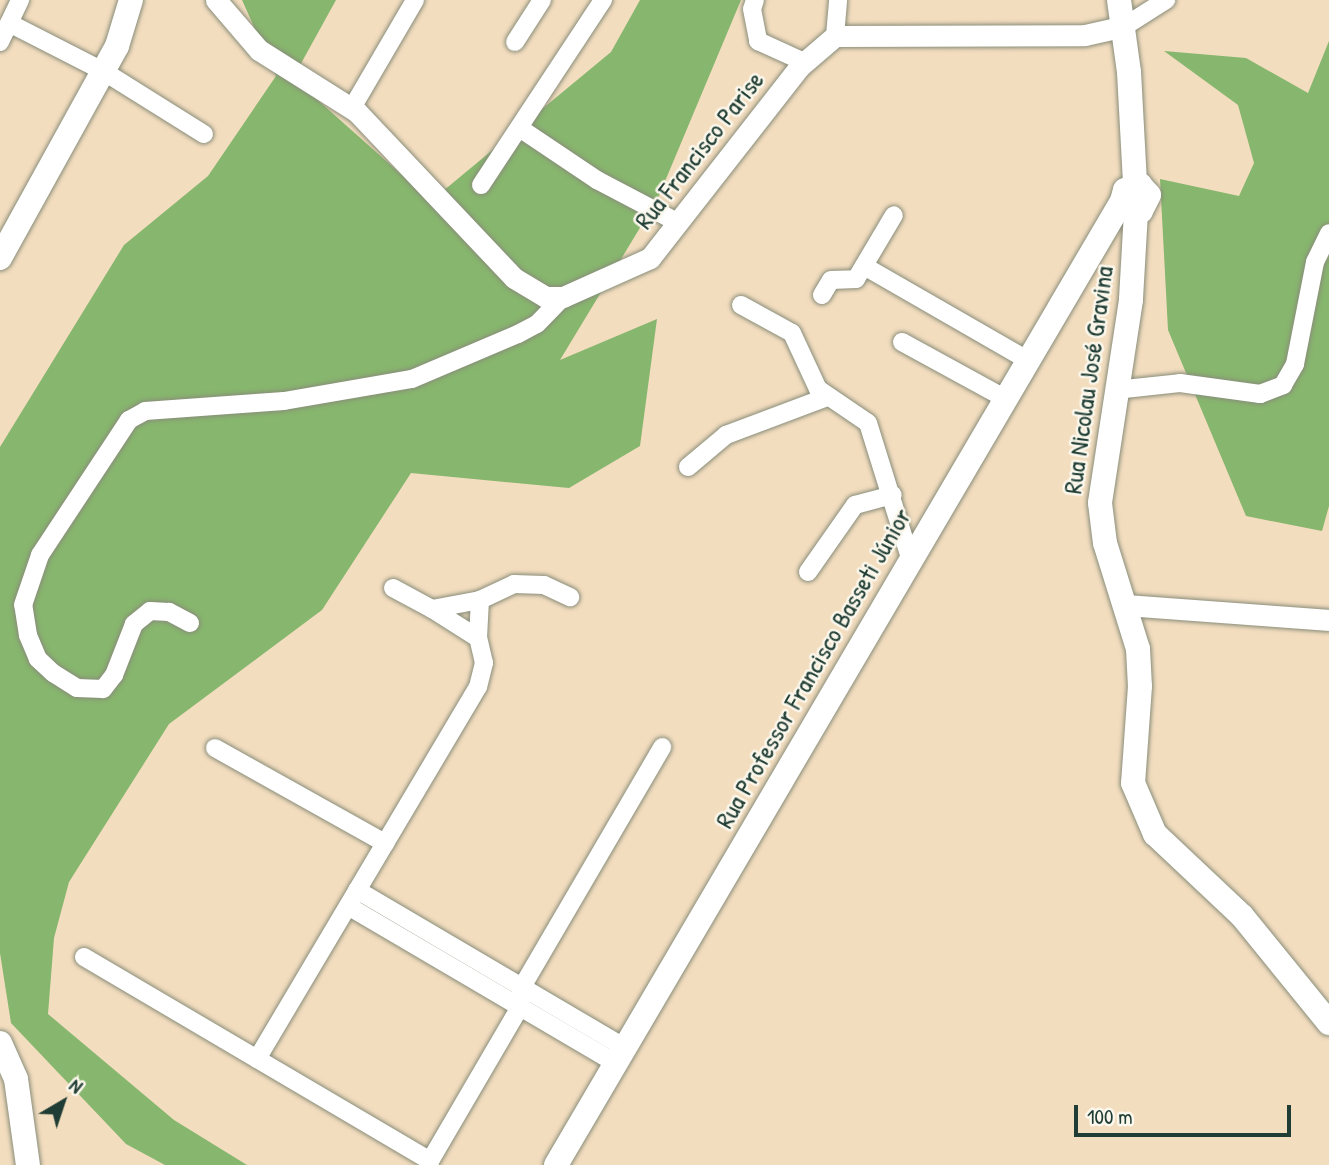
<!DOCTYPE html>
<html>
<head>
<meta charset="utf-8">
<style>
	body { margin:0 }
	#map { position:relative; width:1329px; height:1165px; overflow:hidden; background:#f3ddbf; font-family:"Patrick Hand",sans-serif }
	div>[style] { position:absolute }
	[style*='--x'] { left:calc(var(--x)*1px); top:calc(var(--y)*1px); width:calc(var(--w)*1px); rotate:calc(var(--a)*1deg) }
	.forest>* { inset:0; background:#87b66e }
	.roads { filter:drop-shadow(0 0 2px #898d7a) drop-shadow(0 0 2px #898d7a) }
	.minor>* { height:18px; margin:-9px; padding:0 9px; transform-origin:9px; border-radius:9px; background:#fff }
	.tertiary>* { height:21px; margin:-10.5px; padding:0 10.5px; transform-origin:10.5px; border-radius:10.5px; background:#fff }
	.secondary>* { height:24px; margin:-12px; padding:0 12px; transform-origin:12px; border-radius:12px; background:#fff }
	span { translate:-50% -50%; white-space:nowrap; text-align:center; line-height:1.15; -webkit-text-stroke:5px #fbf7ec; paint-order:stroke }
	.street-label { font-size:26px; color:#1f3d34 }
	.north { position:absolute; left:28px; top:1067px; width:70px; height:70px; -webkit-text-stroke:5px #fbf7ec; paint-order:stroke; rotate:39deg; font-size:19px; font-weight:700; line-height:28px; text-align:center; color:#1f3d34 }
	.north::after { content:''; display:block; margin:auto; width:24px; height:32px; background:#1f3d34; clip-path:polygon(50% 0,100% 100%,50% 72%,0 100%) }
	.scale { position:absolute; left:1074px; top:1105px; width:217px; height:32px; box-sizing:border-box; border:4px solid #1f3d34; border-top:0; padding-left:9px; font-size:21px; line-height:24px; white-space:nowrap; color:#1f3d34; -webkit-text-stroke:5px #fbf7ec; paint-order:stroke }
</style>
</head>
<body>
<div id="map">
	<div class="forest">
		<i style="clip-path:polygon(242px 0,336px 0,293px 78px,431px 201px,611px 52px,640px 0,741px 0,658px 198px,560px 360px,657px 319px,640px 446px,569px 488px,411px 473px,322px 610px,169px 724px,69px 882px,54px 938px,48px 1014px,174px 1120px,247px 1165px,165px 1165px,126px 1144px,11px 1023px,0 953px,0 447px,124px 245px,208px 176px,276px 76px)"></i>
		<i style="clip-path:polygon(1329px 41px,1329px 506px,1322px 531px,1246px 516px,1168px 330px,1160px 179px,1239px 196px,1254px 163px,1238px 105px,1164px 51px,1246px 58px,1308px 93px)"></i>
	</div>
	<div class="roads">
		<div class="minor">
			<i style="--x:755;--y:0;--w:9;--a:108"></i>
			<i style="--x:752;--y:9;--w:33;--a:79"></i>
			<i style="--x:758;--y:41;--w:51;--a:24.5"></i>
			<i style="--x:9;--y:23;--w:106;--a:27.1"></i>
			<i style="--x:103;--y:71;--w:119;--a:32"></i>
			<i style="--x:1125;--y:26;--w:49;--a:-32.4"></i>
			<i style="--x:835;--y:36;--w:36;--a:-85"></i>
			<i style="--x:0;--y:42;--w:47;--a:-64.5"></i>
			<i style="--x:515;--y:42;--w:50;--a:-57.3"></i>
			<i style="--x:352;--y:108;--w:125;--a:-59.7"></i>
			<i style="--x:521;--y:129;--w:92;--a:33.9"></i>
			<i style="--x:597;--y:180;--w:93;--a:27.7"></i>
			<i style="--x:481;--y:185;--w:222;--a:-56.6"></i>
			<i style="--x:864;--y:266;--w:190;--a:29.9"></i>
			<i style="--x:822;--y:295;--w:17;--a:-59"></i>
			<i style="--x:831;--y:280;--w:25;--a:-2"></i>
			<i style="--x:856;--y:279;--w:74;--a:-59.3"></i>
			<i style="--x:741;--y:305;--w:58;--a:28.8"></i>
			<i style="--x:792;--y:333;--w:62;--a:65.1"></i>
			<i style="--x:818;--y:389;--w:60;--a:34.2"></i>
			<i style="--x:868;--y:423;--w:145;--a:72.7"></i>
			<i style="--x:902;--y:342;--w:119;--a:28.7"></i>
			<i style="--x:1115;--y:390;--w:65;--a:-6.1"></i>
			<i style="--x:1180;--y:383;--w:81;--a:7.8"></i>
			<i style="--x:1260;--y:394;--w:25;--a:-21"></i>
			<i style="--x:1283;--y:385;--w:24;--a:-60"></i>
			<i style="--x:1295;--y:364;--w:104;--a:-78.9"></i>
			<i style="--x:1315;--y:262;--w:32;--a:-64"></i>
			<i style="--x:688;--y:467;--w:50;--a:-40.1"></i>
			<i style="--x:726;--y:435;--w:108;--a:-20.6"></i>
			<i style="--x:808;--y:572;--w:82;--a:-55"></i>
			<i style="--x:855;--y:505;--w:39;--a:-15"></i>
			<i style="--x:393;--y:588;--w:44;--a:28.3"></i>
			<i style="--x:432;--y:609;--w:49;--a:-10.6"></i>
			<i style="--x:480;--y:600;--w:38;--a:-25"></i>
			<i style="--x:514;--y:584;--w:30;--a:2"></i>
			<i style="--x:544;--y:585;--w:29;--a:25"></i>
			<i style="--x:432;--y:609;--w:54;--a:32.2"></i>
			<i style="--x:190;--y:623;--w:24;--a:-152"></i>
			<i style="--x:169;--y:612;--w:19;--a:-177"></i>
			<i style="--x:150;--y:611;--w:21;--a:141"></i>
			<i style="--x:134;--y:624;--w:55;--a:111.4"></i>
			<i style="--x:114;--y:675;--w:18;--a:128"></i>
			<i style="--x:103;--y:689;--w:26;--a:-178"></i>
			<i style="--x:77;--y:688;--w:28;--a:-148"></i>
			<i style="--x:53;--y:673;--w:21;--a:-137"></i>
			<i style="--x:38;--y:659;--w:26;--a:-113"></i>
			<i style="--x:28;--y:635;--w:30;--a:-99"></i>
			<i style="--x:23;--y:605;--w:53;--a:-71.2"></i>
			<i style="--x:40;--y:555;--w:162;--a:-56.6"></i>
			<i style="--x:129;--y:420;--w:18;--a:-29"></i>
			<i style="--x:145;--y:411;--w:139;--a:-4.1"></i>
			<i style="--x:284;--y:401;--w:130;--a:-9.8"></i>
			<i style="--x:412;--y:379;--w:115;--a:-23"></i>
			<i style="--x:518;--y:334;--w:21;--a:-28"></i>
			<i style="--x:537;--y:324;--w:37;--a:-46"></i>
			<i style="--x:215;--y:748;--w:195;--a:29.2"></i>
			<i style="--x:357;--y:890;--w:311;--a:30.5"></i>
			<i style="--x:348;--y:906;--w:311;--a:30.4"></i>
			<i style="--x:84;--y:957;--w:402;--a:30.5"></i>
			<i style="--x:430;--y:1161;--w:178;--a:-59.7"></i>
			<i style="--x:520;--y:1007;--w:20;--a:-84"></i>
			<i style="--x:522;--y:987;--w:278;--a:-59.7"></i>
			<i style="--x:257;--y:1059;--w:433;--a:-59.3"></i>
			<i style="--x:478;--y:687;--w:25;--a:-76"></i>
			<i style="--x:484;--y:663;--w:26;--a:-103"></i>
			<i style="--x:478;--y:638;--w:38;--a:-87"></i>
		</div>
		<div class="tertiary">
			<i style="--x:216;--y:0;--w:66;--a:49.3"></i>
			<i style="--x:259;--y:50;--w:116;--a:32.3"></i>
			<i style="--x:357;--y:112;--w:228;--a:46.6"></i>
			<i style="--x:514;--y:278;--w:37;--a:31"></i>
			<i style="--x:546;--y:297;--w:17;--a:0"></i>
			<i style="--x:563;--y:297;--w:95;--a:-24.1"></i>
			<i style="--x:650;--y:258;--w:242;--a:-52"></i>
			<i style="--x:799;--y:67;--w:48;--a:-40.7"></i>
			<i style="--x:835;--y:36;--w:250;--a:-0.2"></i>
			<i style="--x:1085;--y:35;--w:41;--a:-12.7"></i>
			<i style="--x:1126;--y:605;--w:204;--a:4.2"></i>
		</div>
		<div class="secondary">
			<i style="--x:1119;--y:0;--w:73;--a:82.1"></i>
			<i style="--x:1129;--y:72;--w:112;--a:86.9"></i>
			<i style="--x:1136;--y:212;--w:88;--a:93.3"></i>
			<i style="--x:1131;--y:300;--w:205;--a:98.7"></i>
			<i style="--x:1100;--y:503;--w:40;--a:82.9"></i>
			<i style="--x:1105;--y:543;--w:111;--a:72.7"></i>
			<i style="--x:1138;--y:649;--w:37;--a:87"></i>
			<i style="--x:1140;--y:686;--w:97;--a:94.1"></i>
			<i style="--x:1133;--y:783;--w:56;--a:66.7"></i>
			<i style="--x:1155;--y:834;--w:120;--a:43.3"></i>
			<i style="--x:1242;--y:916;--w:138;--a:50.9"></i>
			<i style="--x:0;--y:258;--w:242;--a:-61.1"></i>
			<i style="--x:117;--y:46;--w:48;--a:-73.1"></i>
			<i style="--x:0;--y:1043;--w:39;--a:66"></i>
			<i style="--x:16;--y:1079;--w:87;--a:82.1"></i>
			<i style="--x:556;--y:1165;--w:1118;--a:-59.58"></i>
			<i style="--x:1122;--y:201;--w:11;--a:-75"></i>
			<i style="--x:1125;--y:190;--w:16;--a:-18"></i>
			<i style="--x:1140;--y:185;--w:13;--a:48"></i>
			<i style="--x:1149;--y:195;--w:18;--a:117"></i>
			<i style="--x:1141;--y:211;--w:9;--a:180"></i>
			<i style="--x:1132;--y:211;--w:14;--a:-135"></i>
		</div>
	</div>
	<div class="street-label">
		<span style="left:699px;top:150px;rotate:-52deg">Rua Francisco Parise</span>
		<span style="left:1088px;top:380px;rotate:-82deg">Rua Nicolau José Gravina</span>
		<span style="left:813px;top:668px;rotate:-60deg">Rua Professor Francisco Basseti Júnior</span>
	</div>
	<div class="north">N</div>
	<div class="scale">100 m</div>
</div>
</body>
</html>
